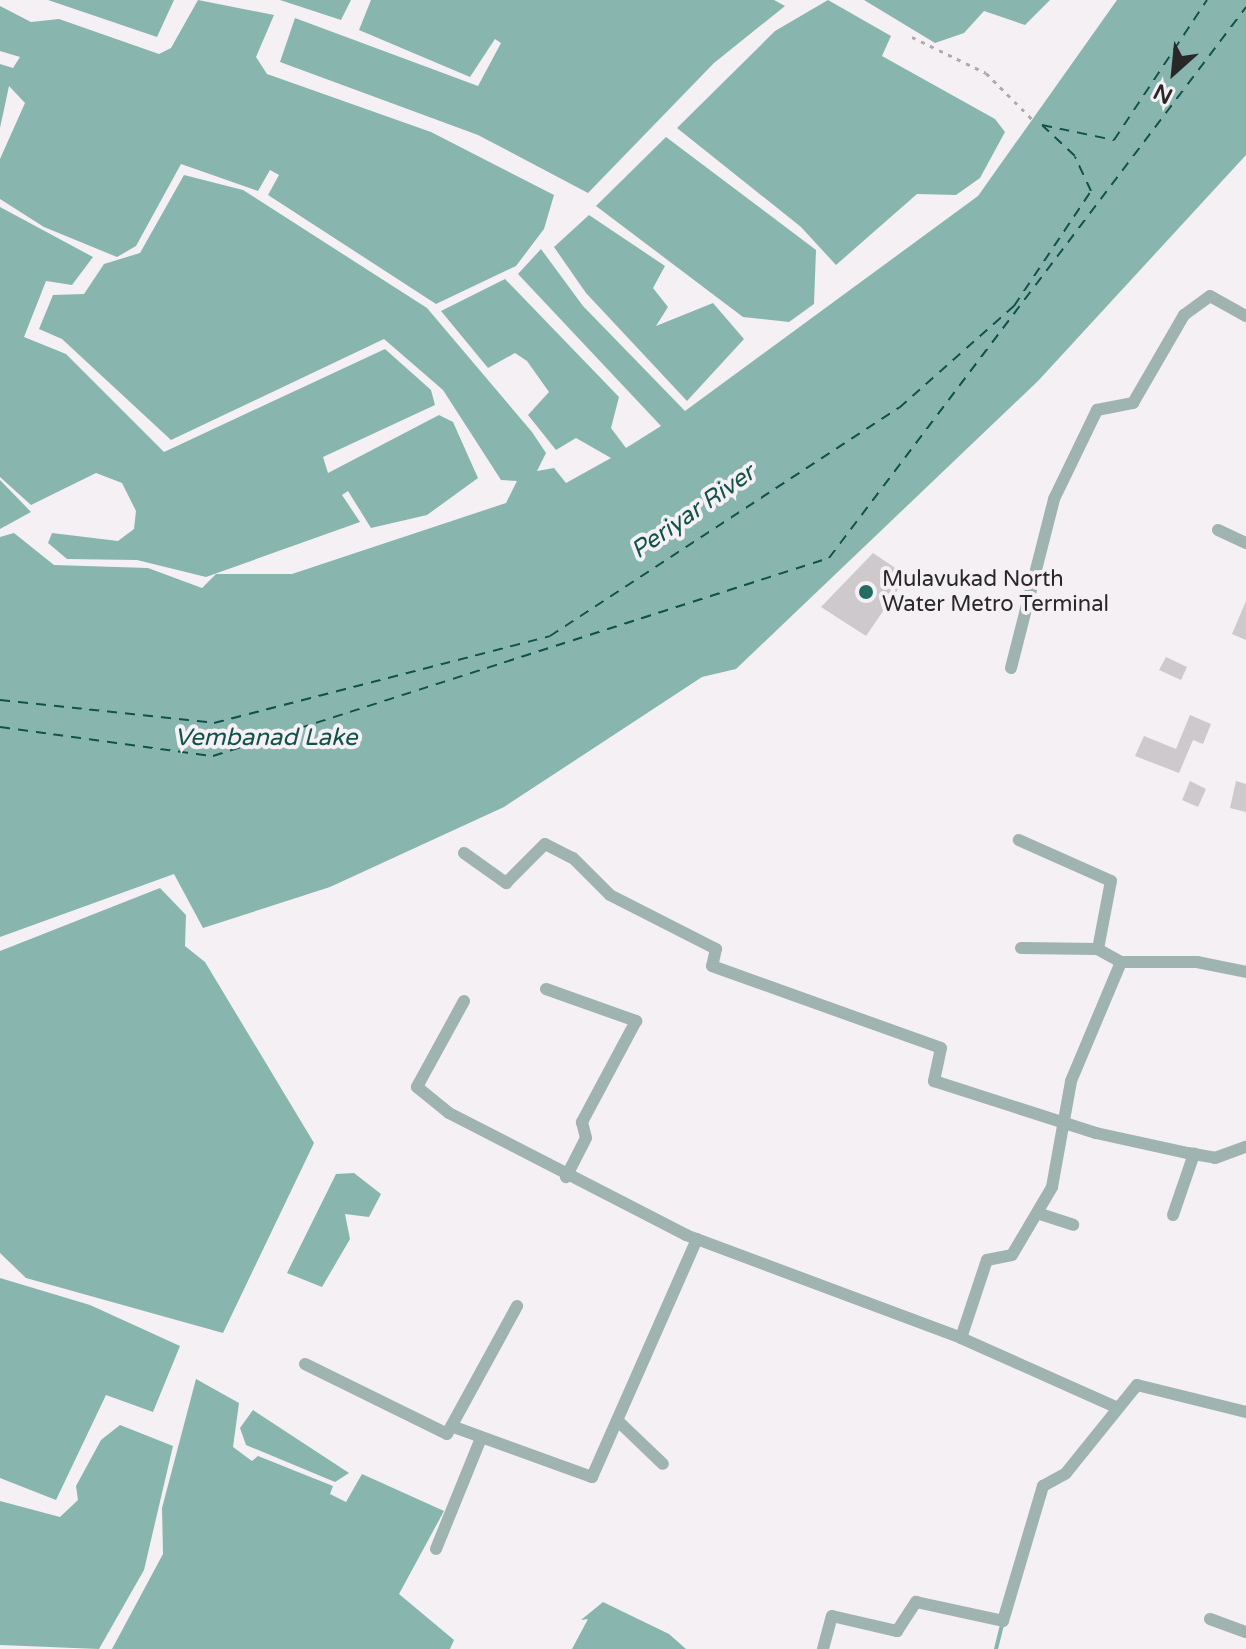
<!DOCTYPE html>
<html>
<head>
<meta charset="utf-8">
<style>
	body { margin:0 }
	#map { position:relative; width:1246px; height:1649px; overflow:hidden; background:#f4f0f3; font-family:"Varela Round",sans-serif }
	div>[style] { position:absolute }
	[style*='--x'] { left:calc(var(--x)*1px); top:calc(var(--y)*1px); width:calc(var(--w)*1px); rotate:calc(var(--a)*1deg) }
	.water>* { inset:0; background:#88b6af }
	.stream>* { height:4px; margin:-2px; padding:0 2px; transform-origin:2px; border-radius:2px; background:#88b6af }
	.ferry>* { height:2px; margin-top:-1px; transform-origin:0; background:repeating-linear-gradient(90deg,#10524b 0 10px,transparent 0 18px) }
	.building>* { inset:0; background:#cdc9cc }
	.path>* { height:3px; margin-top:-1.5px; transform-origin:0; background:repeating-linear-gradient(90deg,#adaaac 0 4px,transparent 0 10px) }
	.street>* { height:12px; margin:-6px; padding:0 6px; transform-origin:6px; border-radius:6px; background:#9fb3b0 }
	.dots>* { width:22px; height:22px; translate:-50% -50%; box-sizing:border-box; border:4px solid #f4f0f3; border-radius:50% }
	span { translate:-50% -50%; white-space:nowrap; text-align:center; line-height:1.15; -webkit-text-stroke:8px #f4f0f3; paint-order:stroke }
	.poi-label { font-size:22px; color:#292829 }
	.left { translate:0 -50%; text-align:left }
	.water-label { font-size:24px; color:#10524b; font-style:italic }
	.north { position:absolute; left:1134px; top:32px; width:80px; height:80px; -webkit-text-stroke:6px #f4f0f3; paint-order:stroke; rotate:207deg; font-size:22px; font-weight:700; line-height:32px; text-align:center; color:#292829 }
	.north::after { content:''; display:block; margin:auto; width:28px; height:36px; background:#292829; clip-path:polygon(50% 0,100% 100%,50% 72%,0 100%) }
</style>
</head>
<body>
<div id="map">
	<div class="water">
		<i style="clip-path:polygon(48px 0,174px 0,157px 37px)"></i>
		<i style="clip-path:polygon(198px 0,274px 15px,256px 57px,267px 74px,431px 132px,554px 195px,544px 229px,516px 266px,436px 304px,268px 195px,279px 175px,270px 170px,258px 191px,181px 164px,136px 246px,117px 257px,44px 227px,0 199px,0 159px,25px 103px,9px 86px,0 128px,0 64px,13px 68px,20px 57px,0 51px,0 6px,31px 22px,59px 19px,159px 54px,171px 48px)"></i>
		<i style="clip-path:polygon(280px 0,351px 0,341px 20px)"></i>
		<i style="clip-path:polygon(371px 0,774px 0,785px 6px,714px 63px,588px 193px,478px 135px,280px 62px,295px 18px,478px 86px,501px 43px,495px 39px,470px 77px,359px 30px)"></i>
		<i style="clip-path:polygon(828px 0,891px 36px,882px 56px,995px 119px,1005px 132px,980px 178px,956px 195px,917px 194px,836px 265px,801px 227px,677px 128px,775px 31px)"></i>
		<i style="clip-path:polygon(864px 0,1050px 0,1025px 25px,984px 11px,964px 33px,935px 43px)"></i>
		<i style="clip-path:polygon(1117px 0,1246px 0,1246px 155px,1038px 381px,736px 669px,702px 677px,504px 807px,330px 887px,203px 928px,174px 874px,0 937px,0 537px,14px 533px,54px 565px,148px 568px,202px 588px,216px 574px,292px 574px,506px 503px,517px 481px,501px 480px,443px 390px,384px 339px,171px 440px,62px 339px,39px 329px,53px 295px,84px 294px,104px 264px,140px 253px,184px 175px,243px 190px,427px 308px,532px 432px,546px 453px,537px 471px,554px 468px,566px 483px,611px 458px,576px 438px,556px 450px,528px 415px,549px 392px,527px 361px,515px 353px,488px 368px,441px 311px,505px 279px,619px 397px,611px 428px,626px 448px,661px 426px,518px 274px,541px 249px,583px 306px,685px 411px,978px 196px)"></i>
		<i style="clip-path:polygon(666px 137px,816px 250px,814px 304px,789px 322px,743px 317px,596px 206px)"></i>
		<i style="clip-path:polygon(0 207px,93px 257px,72px 285px,46px 281px,24px 337px,66px 354px,164px 452px,385px 349px,431px 390px,435px 405px,323px 457px,328px 473px,439px 415px,453px 422px,478px 478px,427px 515px,371px 528px,348px 491px,342px 495px,360px 522px,206px 577px,137px 560px,67px 559px,48px 543px,52px 533px,118px 541px,134px 529px,136px 511px,122px 483px,96px 473px,31px 505px,0 477px)"></i>
		<i style="clip-path:polygon(589px 215px,665px 266px,653px 288px,668px 307px,656px 326px,713px 303px,744px 339px,687px 401px,586px 293px,554px 247px)"></i>
		<i style="clip-path:polygon(0 480px,31px 512px,0 529px)"></i>
		<i style="clip-path:polygon(160px 888px,186px 915px,185px 946px,205px 962px,314px 1143px,223px 1333px,26px 1278px,0 1253px,0 951px)"></i>
		<i style="clip-path:polygon(354px 1173px,381px 1194px,369px 1217px,345px 1214px,350px 1239px,322px 1287px,287px 1273px,336px 1174px)"></i>
		<i style="clip-path:polygon(0 1278px,90px 1305px,180px 1346px,153px 1412px,106px 1395px,56px 1500px,0 1478px)"></i>
		<i style="clip-path:polygon(196px 1379px,239px 1403px,233px 1447px,252px 1461px,258px 1456px,333px 1486px,330px 1494px,346px 1502px,362px 1474px,444px 1511px,399px 1594px,454px 1640px,450px 1649px,112px 1649px,163px 1554px,162px 1508px)"></i>
		<i style="clip-path:polygon(253px 1410px,349px 1473px,335px 1482px,246px 1445px,240px 1428px)"></i>
		<i style="clip-path:polygon(120px 1425px,173px 1446px,144px 1570px,99px 1649px,0 1645px,0 1501px,60px 1517px,78px 1500px,76px 1486px,101px 1440px)"></i>
		<i style="clip-path:polygon(603px 1602px,669px 1634px,686px 1649px,572px 1649px,588px 1619px,581px 1620px)"></i>
	</div>
	<div class="stream">
		<i style="--x:996;--y:1649;--w:25;--a:-76"></i>
	</div>
	<div class="ferry">
		<i style="--x:0;--y:700;--w:215;--a:6.1"></i>
		<i style="--x:214;--y:723;--w:347;--a:-14.5"></i>
		<i style="--x:550;--y:636;--w:417;--a:-33.2"></i>
		<i style="--x:899;--y:408;--w:154;--a:-41.6"></i>
		<i style="--x:1014;--y:306;--w:138;--a:-56.2"></i>
		<i style="--x:1091;--y:191;--w:38;--a:-115"></i>
		<i style="--x:1075;--y:156;--w:45;--a:-136.8"></i>
		<i style="--x:1042;--y:125;--w:74;--a:11.8"></i>
		<i style="--x:1114;--y:140;--w:168;--a:-56.4"></i>
		<i style="--x:0;--y:727;--w:215;--a:7.8"></i>
		<i style="--x:213;--y:756;--w:647;--a:-17.82"></i>
		<i style="--x:829;--y:558;--w:691;--a:-52.88"></i>
	</div>
	<div class="building">
		<i style="clip-path:polygon(873px 553px,907px 576px,866px 636px,821px 607px)"></i>
		<i style="clip-path:polygon(1246px 601px,1246px 640px,1232px 634px)"></i>
		<i style="clip-path:polygon(1166px 657px,1187px 667px,1181px 680px,1159px 670px)"></i>
		<i style="clip-path:polygon(1190px 715px,1211px 724px,1203px 744px,1193px 740px,1179px 773px,1135px 756px,1144px 736px,1176px 749px)"></i>
		<i style="clip-path:polygon(1190px 781px,1206px 789px,1198px 807px,1182px 800px)"></i>
		<i style="clip-path:polygon(1236px 781px,1246px 784px,1246px 812px,1230px 808px)"></i>
	</div>
	<div class="path">
		<i style="--x:912;--y:37;--w:82;--a:25.9"></i>
		<i style="--x:986;--y:73;--w:65;--a:45"></i>
	</div>
	<div class="street">
		<i style="--x:1218;--y:530;--w:31;--a:25"></i>
		<i style="--x:1011;--y:668;--w:174;--a:-75.7"></i>
		<i style="--x:1054;--y:499;--w:99;--a:-64.2"></i>
		<i style="--x:1097;--y:410;--w:37;--a:-11"></i>
		<i style="--x:1133;--y:403;--w:102;--a:-59.9"></i>
		<i style="--x:1184;--y:315;--w:32;--a:-36"></i>
		<i style="--x:1210;--y:296;--w:41;--a:29.1"></i>
		<i style="--x:464;--y:853;--w:52;--a:35.5"></i>
		<i style="--x:506;--y:883;--w:55;--a:-45"></i>
		<i style="--x:545;--y:844;--w:31;--a:27"></i>
		<i style="--x:573;--y:858;--w:52;--a:45"></i>
		<i style="--x:610;--y:895;--w:119;--a:27"></i>
		<i style="--x:716;--y:949;--w:17;--a:103"></i>
		<i style="--x:712;--y:966;--w:243;--a:19.7"></i>
		<i style="--x:941;--y:1048;--w:34;--a:102"></i>
		<i style="--x:934;--y:1081;--w:170;--a:17.8"></i>
		<i style="--x:1096;--y:1133;--w:94;--a:12.3"></i>
		<i style="--x:1188;--y:1153;--w:27;--a:10"></i>
		<i style="--x:1215;--y:1158;--w:33;--a:-20"></i>
		<i style="--x:1021;--y:948;--w:77;--a:0.7"></i>
		<i style="--x:1121;--y:962;--w:76;--a:0"></i>
		<i style="--x:1197;--y:962;--w:50;--a:11.5"></i>
		<i style="--x:546;--y:989;--w:96;--a:19.6"></i>
		<i style="--x:636;--y:1021;--w:115;--a:118.1"></i>
		<i style="--x:582;--y:1122;--w:16;--a:76"></i>
		<i style="--x:586;--y:1138;--w:44;--a:117.1"></i>
		<i style="--x:464;--y:1001;--w:98;--a:118.7"></i>
		<i style="--x:417;--y:1087;--w:41;--a:39.1"></i>
		<i style="--x:449;--y:1113;--w:267;--a:27.2"></i>
		<i style="--x:686;--y:1235;--w:294;--a:20.5"></i>
		<i style="--x:961;--y:1338;--w:82;--a:-71.6"></i>
		<i style="--x:987;--y:1260;--w:25;--a:-11"></i>
		<i style="--x:1012;--y:1255;--w:79;--a:-59.5"></i>
		<i style="--x:1052;--y:1187;--w:108;--a:-79.8"></i>
		<i style="--x:1071;--y:1081;--w:129;--a:-67.2"></i>
		<i style="--x:1121;--y:962;--w:26;--a:-151"></i>
		<i style="--x:1098;--y:949;--w:69;--a:-79.2"></i>
		<i style="--x:1111;--y:881;--w:101;--a:-156"></i>
		<i style="--x:1040;--y:1214;--w:35;--a:18"></i>
		<i style="--x:1173;--y:1215;--w:65;--a:-71"></i>
		<i style="--x:961;--y:1338;--w:170;--a:24"></i>
		<i style="--x:305;--y:1364;--w:158;--a:26.2"></i>
		<i style="--x:447;--y:1434;--w:146;--a:-61.3"></i>
		<i style="--x:618;--y:1421;--w:62;--a:43.7"></i>
		<i style="--x:454;--y:1427;--w:147;--a:19.9"></i>
		<i style="--x:592;--y:1477;--w:260;--a:-66.2"></i>
		<i style="--x:436;--y:1549;--w:120;--a:-67.9"></i>
		<i style="--x:1210;--y:1619;--w:38;--a:20"></i>
		<i style="--x:823;--y:1649;--w:34;--a:-75"></i>
		<i style="--x:832;--y:1616;--w:67;--a:13"></i>
		<i style="--x:897;--y:1631;--w:35;--a:-57"></i>
		<i style="--x:916;--y:1602;--w:89;--a:12.3"></i>
		<i style="--x:1003;--y:1621;--w:141;--a:-73.5"></i>
		<i style="--x:1043;--y:1486;--w:26;--a:-29"></i>
		<i style="--x:1066;--y:1473;--w:113;--a:-51.1"></i>
		<i style="--x:1137;--y:1385;--w:112;--a:13.9"></i>
	</div>
	<div class="dots">
		<i style="left:866px;top:592px;background:#236b63"></i>
	</div>
	<div class="poi-label">
		<span class="left" style="left:882px;top:592px">Mulavukad North<br>Water Metro Terminal</span>
	</div>
	<div class="water-label">
		<span style="left:693px;top:512px;rotate:-35deg">Periyar River</span>
		<span style="left:266px;top:738px">Vembanad Lake</span>
	</div>
	<div class="north">N</div>
</div>
</body>
</html>
